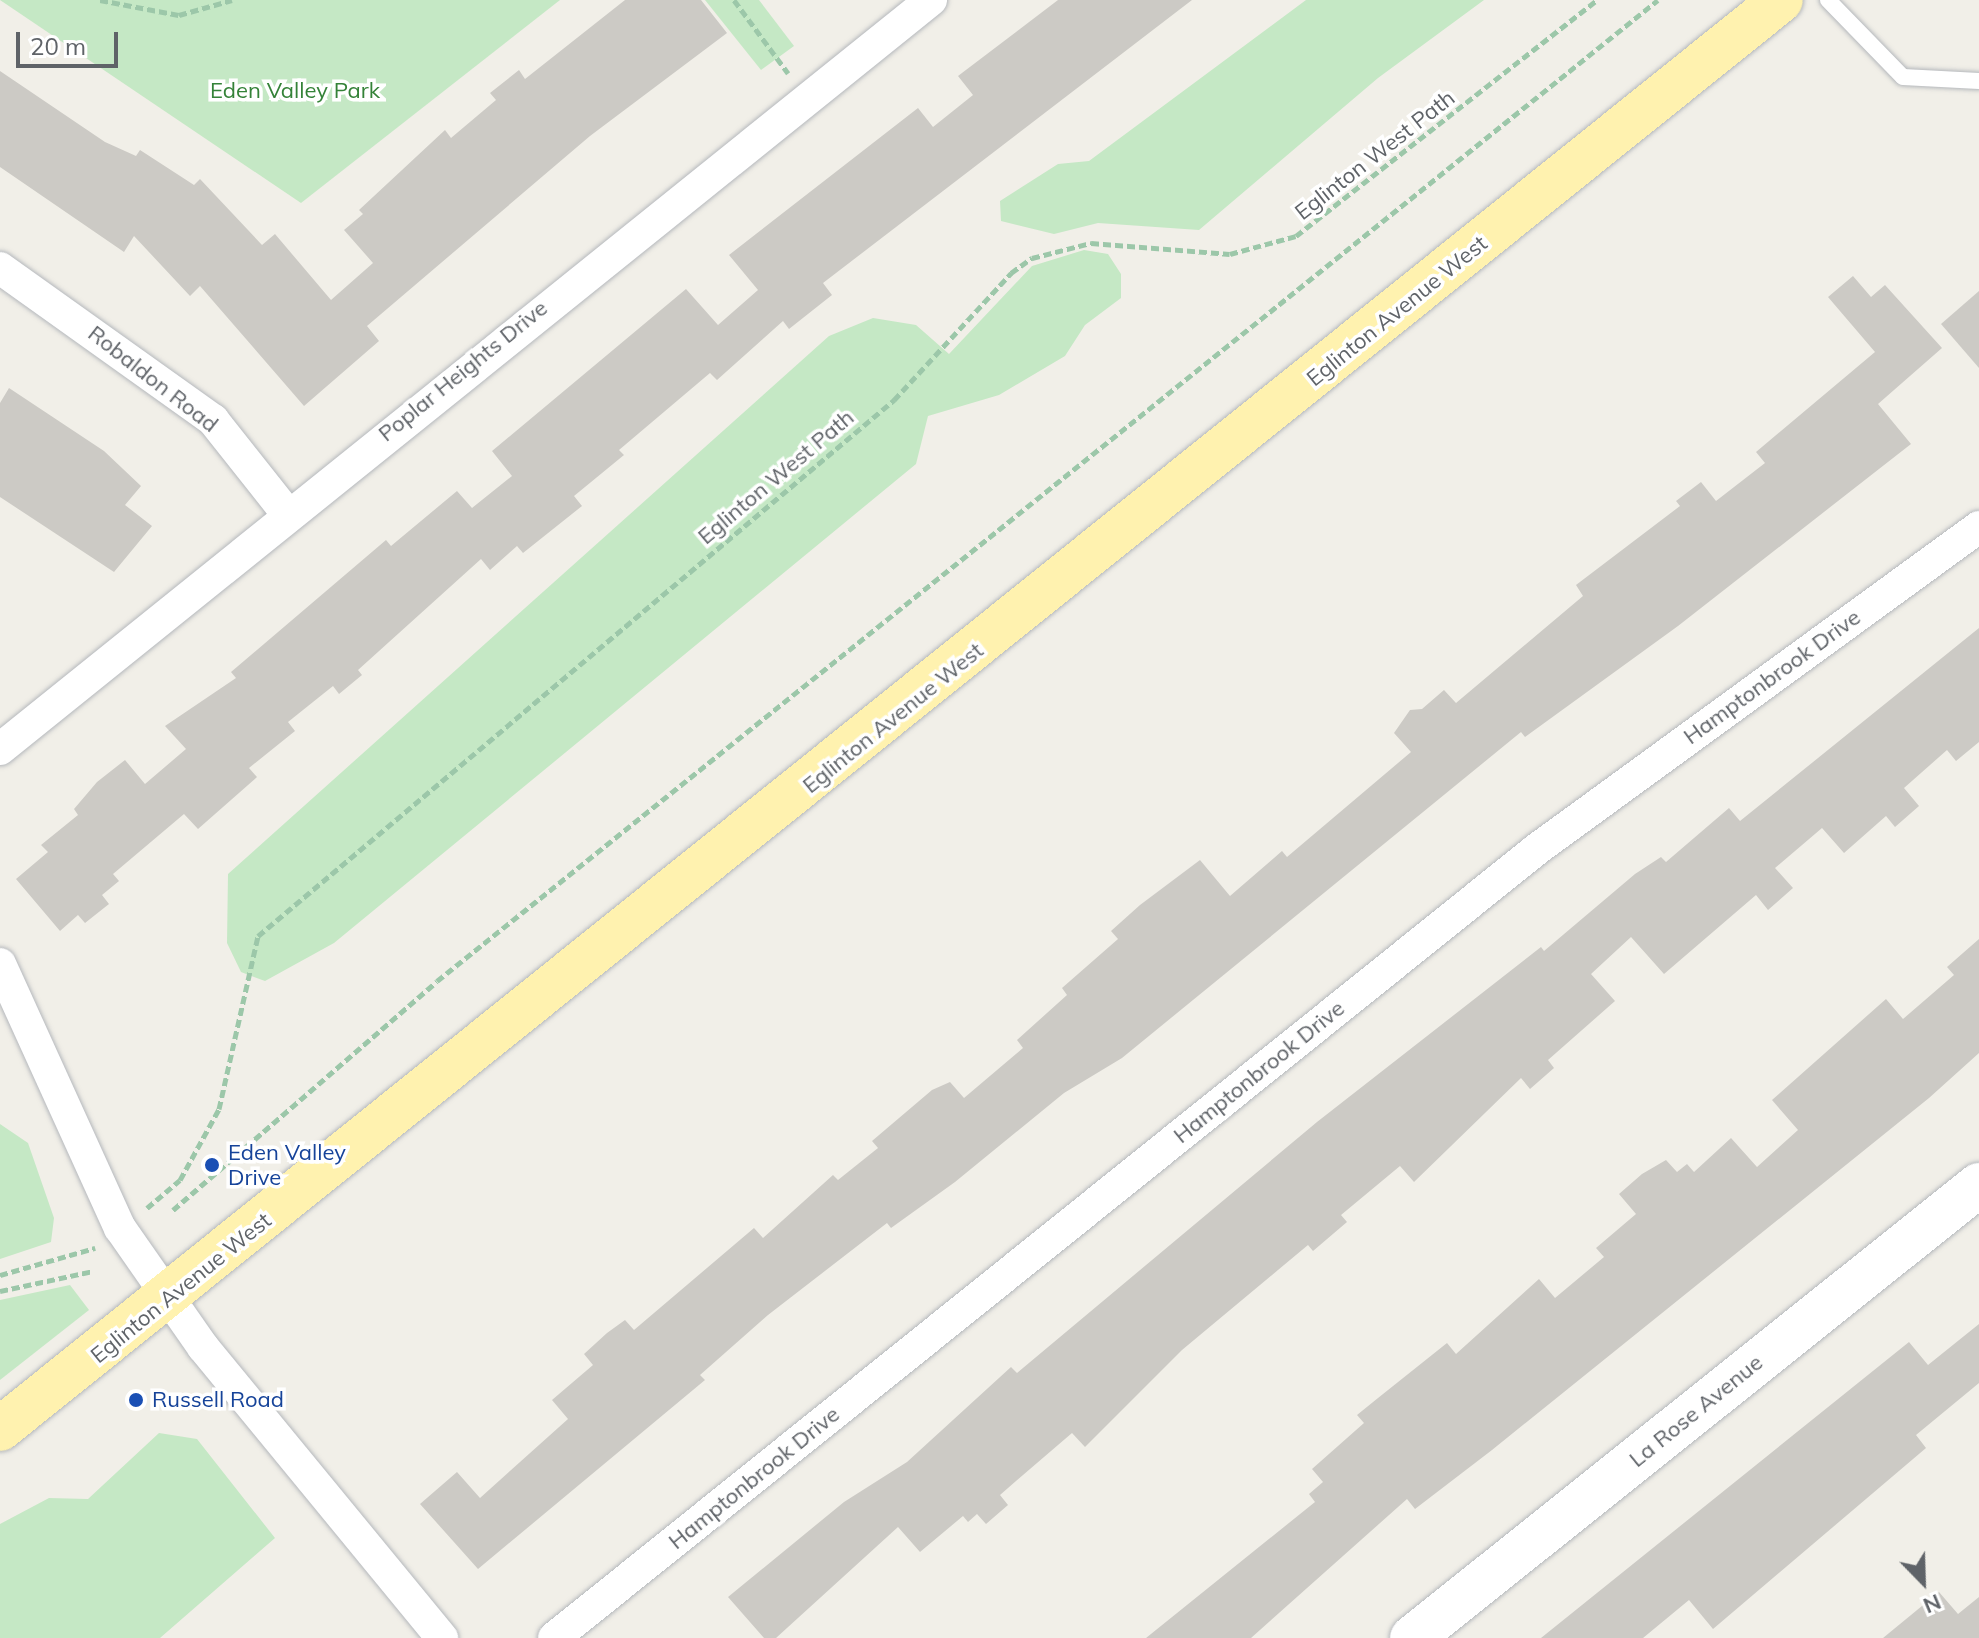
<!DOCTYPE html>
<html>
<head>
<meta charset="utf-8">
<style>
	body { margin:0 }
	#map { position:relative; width:1979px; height:1638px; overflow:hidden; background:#f1efe8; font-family:Mulish,sans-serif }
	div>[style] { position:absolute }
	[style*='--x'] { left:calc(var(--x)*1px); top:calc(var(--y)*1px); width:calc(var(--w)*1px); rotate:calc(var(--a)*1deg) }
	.green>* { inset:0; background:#c5e8c5 }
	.building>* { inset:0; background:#cccac5 }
	.path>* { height:5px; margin-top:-2.5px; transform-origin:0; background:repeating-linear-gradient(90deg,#9cc7a9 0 8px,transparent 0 12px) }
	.roads { filter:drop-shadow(0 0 2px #b5b8bc) drop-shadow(0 0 2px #b5b8bc) }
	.lane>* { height:16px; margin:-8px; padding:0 8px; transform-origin:8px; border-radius:8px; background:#fff }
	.street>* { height:32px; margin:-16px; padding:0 16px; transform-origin:16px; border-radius:16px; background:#fff }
	.secondary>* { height:44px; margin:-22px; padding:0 22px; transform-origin:22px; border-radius:22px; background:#fff }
	.primary>* { height:44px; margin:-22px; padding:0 22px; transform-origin:22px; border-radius:22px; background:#fff2af }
	.dots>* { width:22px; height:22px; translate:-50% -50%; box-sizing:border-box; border:4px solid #fff; border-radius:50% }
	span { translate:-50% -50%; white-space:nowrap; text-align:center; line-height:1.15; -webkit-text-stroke:7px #fff; paint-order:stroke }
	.park-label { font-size:22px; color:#348238 }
	.street-label { font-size:22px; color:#5f6368 }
	.transit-label { font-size:22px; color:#164399 }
	.left { translate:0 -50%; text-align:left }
	.north { position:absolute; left:1883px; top:1542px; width:80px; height:80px; -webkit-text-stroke:6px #fff; paint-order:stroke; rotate:157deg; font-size:22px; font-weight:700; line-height:32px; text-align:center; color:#5f6368 }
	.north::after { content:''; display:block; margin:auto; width:28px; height:36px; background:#5f6368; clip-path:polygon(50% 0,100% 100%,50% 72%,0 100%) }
	.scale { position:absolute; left:16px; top:32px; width:102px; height:36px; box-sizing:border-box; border:4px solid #5f6368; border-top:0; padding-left:10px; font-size:24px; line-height:28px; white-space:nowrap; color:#5f6368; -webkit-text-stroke:6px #fff; paint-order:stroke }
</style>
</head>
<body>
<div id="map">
	<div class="green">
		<i style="clip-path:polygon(0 0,560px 0,301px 203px)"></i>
		<i style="clip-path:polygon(705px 0,759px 0,794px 46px,761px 70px)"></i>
		<i style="clip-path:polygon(1306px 0,1484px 0,1378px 78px,1199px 230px,1098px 223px,1054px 234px,1001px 221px,1000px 201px,1058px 164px,1089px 161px)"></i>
		<i style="clip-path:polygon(1084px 250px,1108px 254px,1121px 274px,1121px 298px,1085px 325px,1065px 356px,999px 395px,928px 416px,916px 464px,334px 943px,265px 981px,241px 972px,227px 943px,228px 874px,829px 336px,873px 318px,916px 325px,949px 354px,1032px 266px)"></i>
		<i style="clip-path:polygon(0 1124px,28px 1143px,54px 1218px,51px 1242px,0 1259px)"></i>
		<i style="clip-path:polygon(70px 1285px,89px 1310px,0 1380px,0 1300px)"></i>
		<i style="clip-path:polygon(159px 1433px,197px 1439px,275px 1538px,160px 1638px,0 1638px,0 1524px,49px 1498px,88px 1499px)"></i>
	</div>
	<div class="building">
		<i style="clip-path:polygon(625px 0,701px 0,727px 33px,590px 136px,367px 326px,379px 341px,304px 406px,200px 286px,190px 296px,134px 236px,124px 252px,0 167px,0 71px,105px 142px,136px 156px,140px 150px,194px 185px,200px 179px,262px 245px,275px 234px,331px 300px,373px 263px,344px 230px,363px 214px,359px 210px,445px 130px,451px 138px,496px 100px,490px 93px,519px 70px,525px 79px)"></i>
		<i style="clip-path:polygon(1058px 0,1192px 0,823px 283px,832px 295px,789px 329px,783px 321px,717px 380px,710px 373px,619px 450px,624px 455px,574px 496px,582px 506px,523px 553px,517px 546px,490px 570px,481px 559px,358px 670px,362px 675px,339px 694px,333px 686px,288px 722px,295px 731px,249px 768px,257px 777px,198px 829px,184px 814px,113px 874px,119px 881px,102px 895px,109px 904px,85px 923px,78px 915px,60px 931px,16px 879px,48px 852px,41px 845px,78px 815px,74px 809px,97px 782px,125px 760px,145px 784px,186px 749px,165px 726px,236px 678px,231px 672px,386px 540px,391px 546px,457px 491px,472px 508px,512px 476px,492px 451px,686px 289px,718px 325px,758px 290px,729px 255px,918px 108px,933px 127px,973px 95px,958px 76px)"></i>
		<i style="clip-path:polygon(1853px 276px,1871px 297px,1885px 285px,1942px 348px,1878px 404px,1911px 444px,1678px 626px,1525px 737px,1521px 732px,1122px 1058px,1064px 1093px,955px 1182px,891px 1228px,887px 1223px,768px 1315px,700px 1375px,705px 1380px,478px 1569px,420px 1504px,457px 1472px,480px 1498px,568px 1419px,552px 1400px,593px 1365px,584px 1354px,607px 1333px,625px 1320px,634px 1330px,754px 1228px,763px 1238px,833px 1175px,838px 1180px,878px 1148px,872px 1141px,932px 1090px,950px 1082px,964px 1098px,1023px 1048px,1017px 1040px,1067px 995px,1062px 988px,1118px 939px,1111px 931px,1140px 905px,1200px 860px,1230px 896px,1282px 851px,1287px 857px,1411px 752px,1394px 733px,1410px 710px,1422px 709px,1444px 690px,1456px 703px,1583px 596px,1576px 585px,1680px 506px,1676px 501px,1701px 482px,1716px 501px,1765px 463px,1756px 452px,1875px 352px,1828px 297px)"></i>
		<i style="clip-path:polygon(1979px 291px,1979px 368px,1941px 324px)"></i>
		<i style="clip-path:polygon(9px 388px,104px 451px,141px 486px,125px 505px,152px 526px,114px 572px,0 497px,0 403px)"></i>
		<i style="clip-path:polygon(1979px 628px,1979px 742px,1956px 761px,1947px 750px,1904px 788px,1919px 806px,1895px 827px,1886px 816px,1844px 853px,1822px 828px,1775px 868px,1793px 888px,1768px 910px,1756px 895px,1664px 974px,1631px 937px,1591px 974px,1615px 1001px,1548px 1060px,1554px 1068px,1530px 1089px,1521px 1078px,1414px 1182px,1400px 1166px,1341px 1215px,1347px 1222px,1313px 1251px,1308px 1245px,1182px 1350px,1085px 1447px,1072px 1433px,1016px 1481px,1000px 1495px,1008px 1505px,986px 1524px,977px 1514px,968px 1522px,963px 1516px,920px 1552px,898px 1527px,776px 1638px,764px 1638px,728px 1597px,844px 1502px,907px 1462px,1011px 1367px,1017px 1373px,1317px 1122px,1541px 947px,1544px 951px,1635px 874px,1661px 857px,1666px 862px,1729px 808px,1740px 821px)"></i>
		<i style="clip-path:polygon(1979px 939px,1979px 1053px,1929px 1098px,1492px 1450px,1415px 1509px,1407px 1499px,1251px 1638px,1146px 1638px,1315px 1502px,1309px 1494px,1323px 1482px,1312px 1469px,1364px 1423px,1357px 1415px,1378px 1398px,1447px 1343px,1456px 1354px,1539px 1279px,1555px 1298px,1604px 1257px,1596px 1248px,1636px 1214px,1619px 1194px,1642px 1174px,1666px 1160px,1677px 1172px,1687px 1164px,1694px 1172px,1731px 1138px,1757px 1167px,1798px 1130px,1772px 1100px,1886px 999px,1903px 1019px,1954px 975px,1947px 967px)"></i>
		<i style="clip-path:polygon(1979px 1324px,1979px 1383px,1916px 1435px,1926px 1448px,1713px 1629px,1689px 1600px,1643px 1638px,1541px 1638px,1909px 1342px,1928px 1365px)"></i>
		<i style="clip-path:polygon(1939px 1592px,1958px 1614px,1979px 1597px,1979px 1638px,1883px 1638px)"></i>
	</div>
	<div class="path">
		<i style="--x:100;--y:0;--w:80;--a:10.8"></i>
		<i style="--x:179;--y:15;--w:55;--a:-15.8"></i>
		<i style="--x:734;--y:0;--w:91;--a:53.5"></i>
		<i style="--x:147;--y:1208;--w:43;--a:-40.3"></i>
		<i style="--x:180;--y:1180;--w:81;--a:-61.2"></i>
		<i style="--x:219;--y:1109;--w:177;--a:-77.3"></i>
		<i style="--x:258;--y:936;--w:832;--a:-40.12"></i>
		<i style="--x:894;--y:400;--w:173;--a:-47.3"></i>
		<i style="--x:1011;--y:273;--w:26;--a:-36"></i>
		<i style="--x:1032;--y:258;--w:61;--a:-14.3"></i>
		<i style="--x:1091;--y:243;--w:139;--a:4.5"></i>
		<i style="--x:1230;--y:254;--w:68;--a:-15.3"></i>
		<i style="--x:1296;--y:236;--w:382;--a:-38.1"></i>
		<i style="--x:173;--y:1210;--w:349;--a:-40.9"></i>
		<i style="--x:437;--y:981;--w:1566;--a:-38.78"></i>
		<i style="--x:0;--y:1275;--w:99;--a:-15.9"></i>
		<i style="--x:0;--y:1291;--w:95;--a:-12.1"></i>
	</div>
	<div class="roads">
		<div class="lane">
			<i style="--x:1828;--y:0;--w:107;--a:45.8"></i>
			<i style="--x:1903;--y:77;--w:76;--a:3"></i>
		</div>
		<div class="street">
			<i style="--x:0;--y:268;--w:262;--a:35.5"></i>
			<i style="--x:213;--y:420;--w:117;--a:51.6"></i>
			<i style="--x:0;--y:749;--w:1195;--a:-38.82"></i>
			<i style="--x:0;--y:964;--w:290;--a:65.6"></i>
			<i style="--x:120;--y:1228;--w:145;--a:55.1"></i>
			<i style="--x:203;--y:1347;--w:377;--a:50.6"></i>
			<i style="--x:554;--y:1638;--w:1260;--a:-38.75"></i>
			<i style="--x:1537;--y:849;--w:547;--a:-36.07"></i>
		</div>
		<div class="secondary">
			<i style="--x:1412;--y:1638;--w:726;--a:-38.62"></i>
		</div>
		<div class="primary">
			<i style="--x:0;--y:1429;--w:2283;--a:-38.74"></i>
		</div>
	</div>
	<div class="dots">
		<i style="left:212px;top:1165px;background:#1a4fb4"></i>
		<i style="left:136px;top:1400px;background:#1a4fb4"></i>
	</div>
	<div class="park-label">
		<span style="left:295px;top:91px">Eden Valley Park</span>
	</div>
	<div class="street-label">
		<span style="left:1375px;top:155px;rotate:-38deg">Eglinton West Path</span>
		<span style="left:1397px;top:311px;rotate:-39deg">Eglinton Avenue West</span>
		<span style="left:463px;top:371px;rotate:-39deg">Poplar Heights Drive</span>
		<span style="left:153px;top:379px;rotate:38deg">Robaldon Road</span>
		<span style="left:776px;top:477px;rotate:-40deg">Eglinton West Path</span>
		<span style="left:1772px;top:677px;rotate:-36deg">Hamptonbrook Drive</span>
		<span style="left:893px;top:718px;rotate:-39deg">Eglinton Avenue West</span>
		<span style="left:1259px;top:1072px;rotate:-39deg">Hamptonbrook Drive</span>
		<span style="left:181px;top:1288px;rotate:-39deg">Eglinton Avenue West</span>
		<span style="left:1696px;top:1411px;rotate:-39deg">La Rose Avenue</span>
		<span style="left:754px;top:1478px;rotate:-39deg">Hamptonbrook Drive</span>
	</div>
	<div class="transit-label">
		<span class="left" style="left:228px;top:1165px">Eden Valley<br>Drive</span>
		<span class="left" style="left:152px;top:1400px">Russell Road</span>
	</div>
	<div class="north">N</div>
	<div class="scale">20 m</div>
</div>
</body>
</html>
